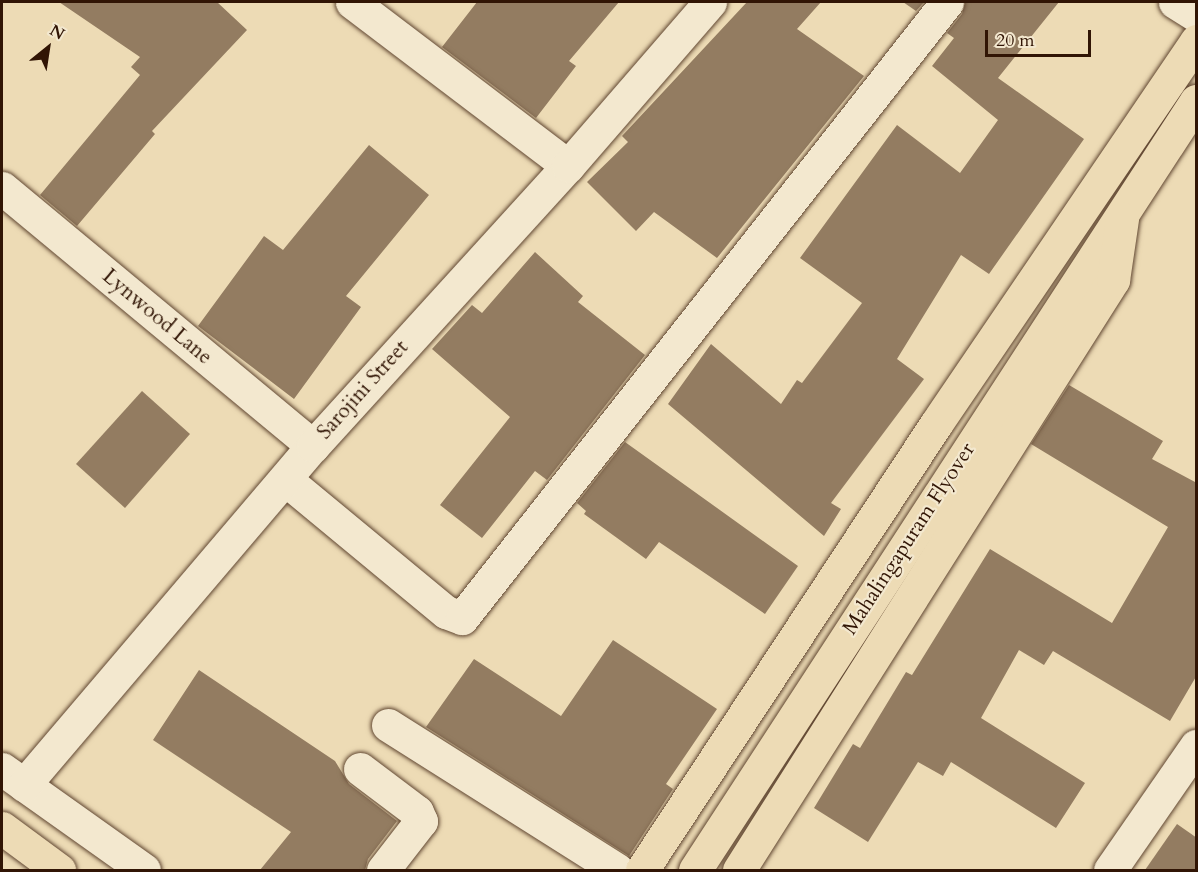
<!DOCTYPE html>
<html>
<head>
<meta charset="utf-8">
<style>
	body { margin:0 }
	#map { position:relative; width:1198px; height:872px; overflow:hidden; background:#eddbb5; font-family:Cardo,serif }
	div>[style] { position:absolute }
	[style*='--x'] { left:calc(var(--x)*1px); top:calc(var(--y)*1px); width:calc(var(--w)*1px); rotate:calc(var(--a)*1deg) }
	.building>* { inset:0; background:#937c61 }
	.roads { filter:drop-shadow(0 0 2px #604631) drop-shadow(0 0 2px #604631) }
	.minor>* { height:33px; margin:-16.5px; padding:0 16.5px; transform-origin:16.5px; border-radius:16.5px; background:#f3e8cf }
	.major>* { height:33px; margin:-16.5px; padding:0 16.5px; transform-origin:16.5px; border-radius:16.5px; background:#eddbb5 }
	span { translate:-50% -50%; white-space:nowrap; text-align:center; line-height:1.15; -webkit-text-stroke:4.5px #f3e8cf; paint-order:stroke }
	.street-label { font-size:21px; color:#311505 }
	.frame { position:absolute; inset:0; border:3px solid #311505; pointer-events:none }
	.north { position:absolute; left:18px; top:18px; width:60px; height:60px; -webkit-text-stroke:4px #f3e8cf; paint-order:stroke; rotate:30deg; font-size:16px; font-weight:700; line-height:24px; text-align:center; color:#311505 }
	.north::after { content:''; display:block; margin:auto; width:21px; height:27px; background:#311505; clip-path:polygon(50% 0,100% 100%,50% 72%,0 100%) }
	.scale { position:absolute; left:985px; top:30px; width:106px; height:27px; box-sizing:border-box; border:3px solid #311505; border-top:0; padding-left:8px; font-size:18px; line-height:21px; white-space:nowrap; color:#311505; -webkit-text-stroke:4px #f3e8cf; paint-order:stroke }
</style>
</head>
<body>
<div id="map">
	<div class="building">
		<i style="clip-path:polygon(59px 2px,217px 2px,247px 30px,152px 131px,155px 134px,77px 226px,40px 195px,140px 75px,131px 67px,140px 57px)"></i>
		<i style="clip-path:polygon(477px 2px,619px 2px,569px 61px,576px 66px,536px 118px,442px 47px)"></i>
		<i style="clip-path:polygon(747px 2px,821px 2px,797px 29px,864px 76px,717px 258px,654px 212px,636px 231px,587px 182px,628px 142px,622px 136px)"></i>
		<i style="clip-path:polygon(903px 2px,924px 2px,916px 11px)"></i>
		<i style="clip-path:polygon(965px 2px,1059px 2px,998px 78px,1084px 139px,989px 274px,961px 255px,897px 359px,924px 379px,831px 503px,841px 509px,824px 536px,668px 404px,711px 344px,781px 404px,797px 380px,802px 383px,862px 303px,800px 258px,897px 125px,960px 173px,998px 120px,932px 66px,954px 38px,947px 33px,962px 14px)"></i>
		<i style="clip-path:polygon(369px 145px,429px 195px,346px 296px,361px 307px,294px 399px,198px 326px,264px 236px,283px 250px)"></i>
		<i style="clip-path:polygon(535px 252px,583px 296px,578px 302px,645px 355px,547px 480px,535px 471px,482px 538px,440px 505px,510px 417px,432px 349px,472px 305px,482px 313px)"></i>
		<i style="clip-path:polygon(1069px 385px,1163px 441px,1152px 459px,1195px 482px,1197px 479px,1197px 675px,1170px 721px,1053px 651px,1044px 665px,1019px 650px,981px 718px,1085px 783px,1056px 828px,951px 762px,943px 776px,918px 762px,868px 842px,814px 808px,853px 744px,860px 748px,906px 672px,912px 675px,990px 549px,1112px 623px,1168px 527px,1031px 444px)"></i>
		<i style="clip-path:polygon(142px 391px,190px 434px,125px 508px,76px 464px)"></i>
		<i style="clip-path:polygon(625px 442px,798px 566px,765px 614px,659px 542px,646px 559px,584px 514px,586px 511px,577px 503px)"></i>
		<i style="clip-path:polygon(613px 640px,717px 709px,666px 784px,673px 789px,629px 856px,426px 727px,474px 659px,561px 716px)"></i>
		<i style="clip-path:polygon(199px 670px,335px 761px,349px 784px,397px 821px,368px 859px,365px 870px,260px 870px,291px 832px,153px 740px)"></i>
		<i style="clip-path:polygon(1177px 824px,1197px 838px,1197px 870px,1145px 870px)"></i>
	</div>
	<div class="roads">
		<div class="minor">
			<i style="--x:352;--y:2;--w:271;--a:37.2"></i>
			<i style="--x:1175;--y:2;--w:25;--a:32"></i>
			<i style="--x:2;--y:188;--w:404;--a:39.7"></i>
			<i style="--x:285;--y:479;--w:209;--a:39.6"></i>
			<i style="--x:446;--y:612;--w:17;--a:21"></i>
			<i style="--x:462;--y:618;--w:784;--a:-51.79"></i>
			<i style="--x:388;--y:725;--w:271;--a:32.3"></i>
			<i style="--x:2;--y:769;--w:174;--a:35.4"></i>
			<i style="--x:360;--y:769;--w:71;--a:37"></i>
			<i style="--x:417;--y:812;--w:10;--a:66"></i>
			<i style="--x:421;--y:821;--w:62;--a:127.8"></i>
			<i style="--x:24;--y:785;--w:445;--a:-49.6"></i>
			<i style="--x:313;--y:446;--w:379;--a:-47.7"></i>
			<i style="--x:568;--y:166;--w:217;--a:-49.1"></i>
			<i style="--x:1110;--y:870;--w:151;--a:-55.3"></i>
		</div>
		<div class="major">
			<i style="--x:2;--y:828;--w:71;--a:36.4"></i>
			<i style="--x:642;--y:870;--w:534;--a:-56.61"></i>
			<i style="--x:936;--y:424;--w:463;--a:-55.8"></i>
			<i style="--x:695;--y:870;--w:918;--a:-56.92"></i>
			<i style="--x:739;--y:870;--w:699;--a:-57.63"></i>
			<i style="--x:1113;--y:280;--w:62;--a:-81.6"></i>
		</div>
	</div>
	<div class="street-label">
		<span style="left:157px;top:317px;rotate:40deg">Lynwood Lane</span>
		<span style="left:363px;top:390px;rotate:-48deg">Sarojini Street</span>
		<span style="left:909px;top:539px;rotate:-57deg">Mahalingapuram Flyover</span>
	</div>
	<div class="frame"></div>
	<div class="north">N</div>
	<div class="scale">20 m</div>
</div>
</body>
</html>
